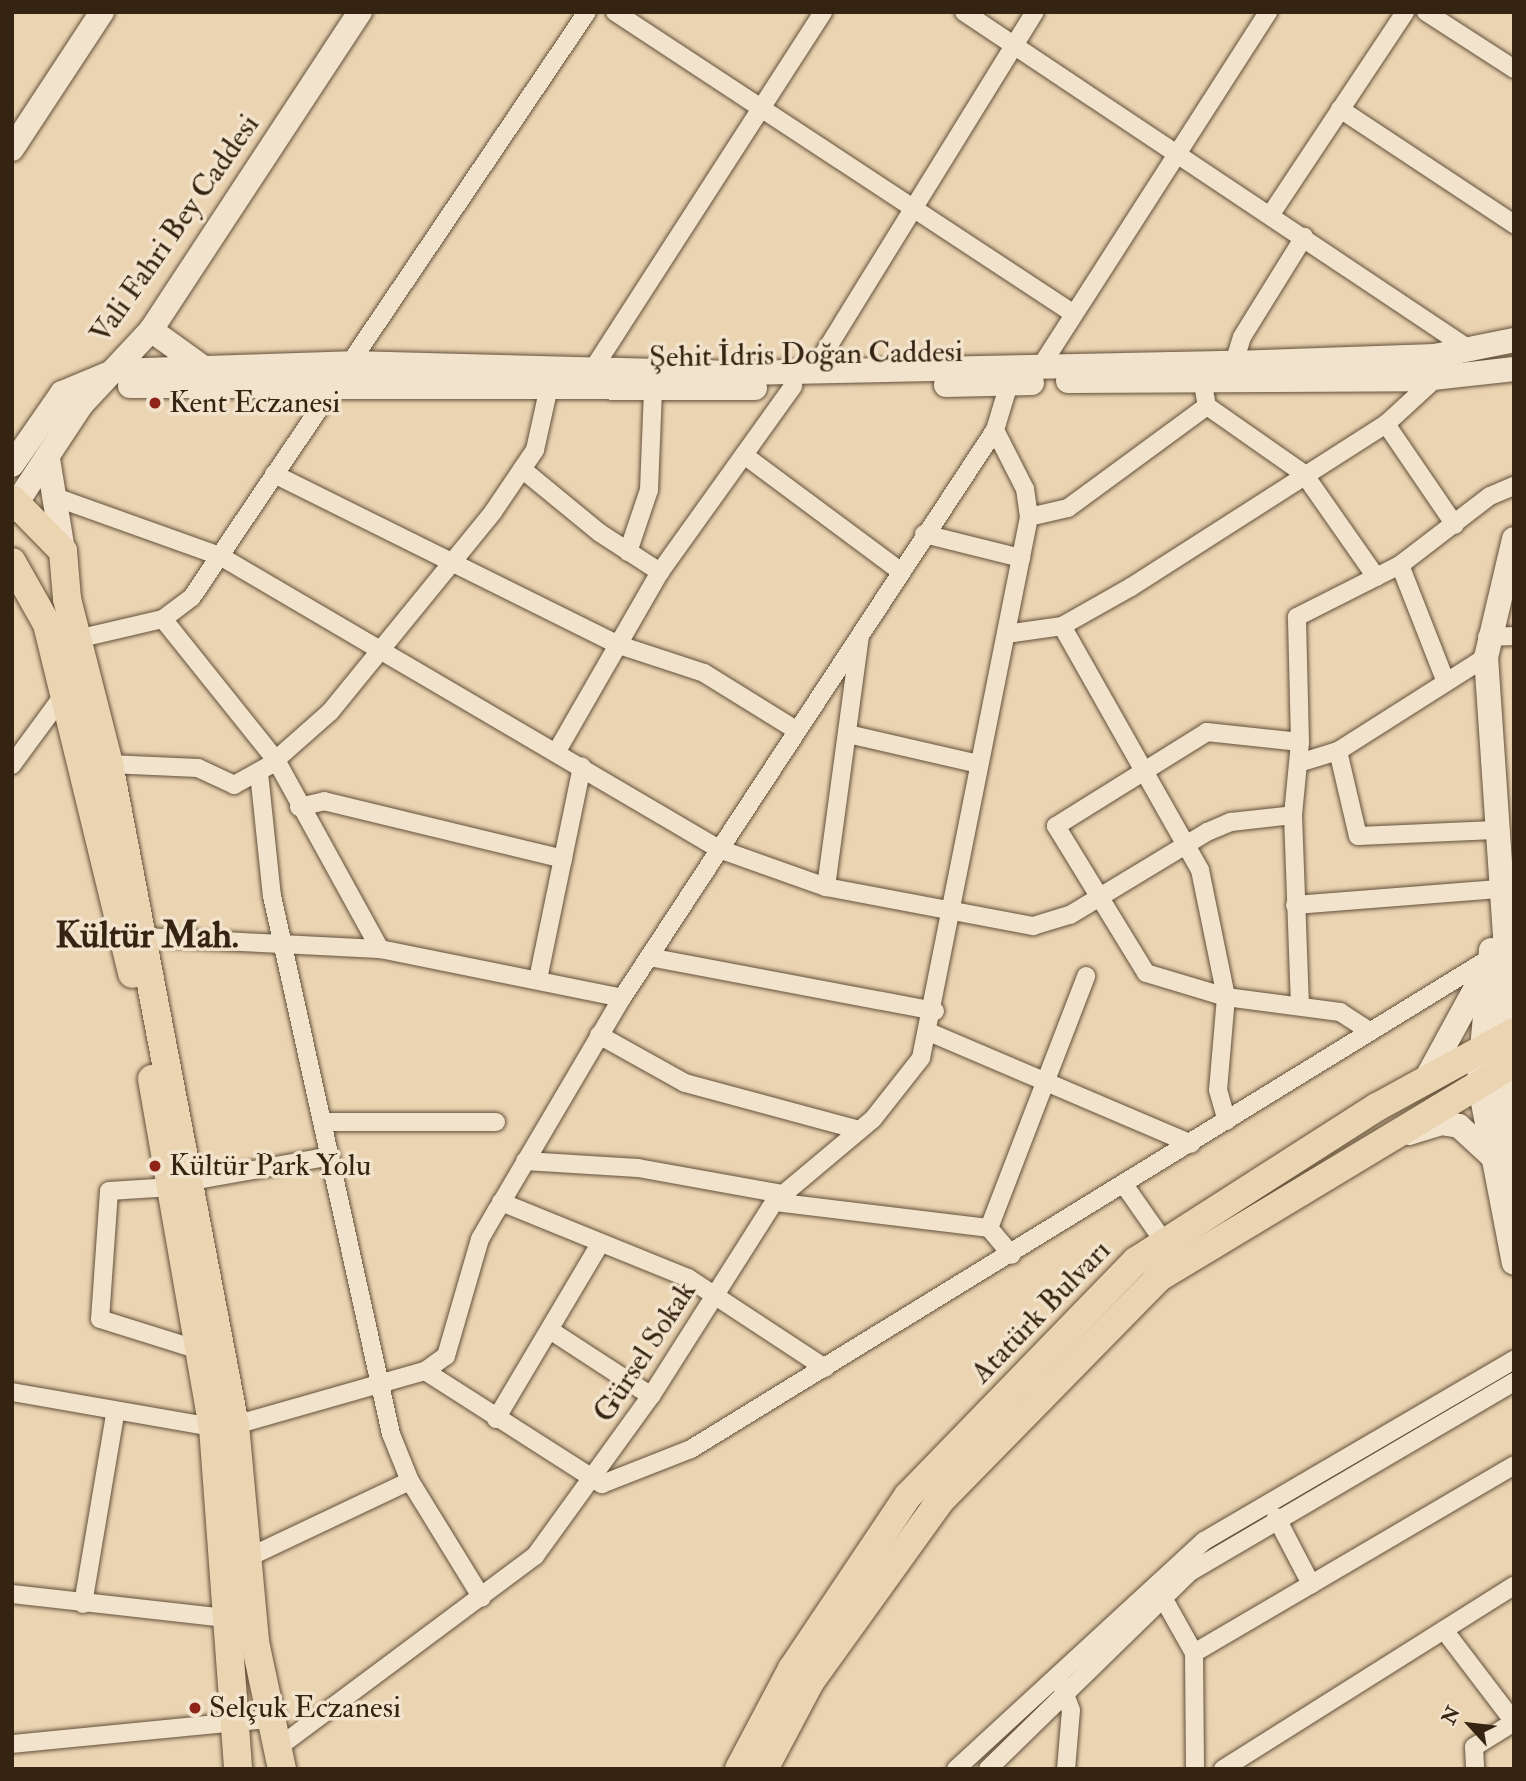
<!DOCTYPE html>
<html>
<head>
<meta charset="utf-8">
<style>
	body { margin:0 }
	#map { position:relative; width:1526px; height:1781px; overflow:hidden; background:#ebd4b2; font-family:"IM FELL Double Pica",serif }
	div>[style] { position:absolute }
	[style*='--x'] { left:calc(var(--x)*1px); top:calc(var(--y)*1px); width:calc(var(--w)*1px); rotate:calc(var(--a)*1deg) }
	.roads { filter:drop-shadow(0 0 2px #625039) drop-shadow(0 0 2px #625039) }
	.street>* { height:18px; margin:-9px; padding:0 9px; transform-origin:9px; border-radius:9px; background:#f2e3cd }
	.secondary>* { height:24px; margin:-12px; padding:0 12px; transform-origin:12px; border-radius:12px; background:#f2e3cd }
	.primary>* { height:28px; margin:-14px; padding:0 14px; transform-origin:14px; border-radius:14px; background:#ebd4b2 }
	.dots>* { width:19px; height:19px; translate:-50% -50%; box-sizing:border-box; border:4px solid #f2e3cd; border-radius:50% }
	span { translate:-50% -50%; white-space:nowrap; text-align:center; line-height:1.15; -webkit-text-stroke:7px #f2e3cd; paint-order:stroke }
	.street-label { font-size:30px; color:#352411 }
	.poi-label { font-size:30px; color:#352411 }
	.left { translate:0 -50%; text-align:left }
	.district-label { font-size:37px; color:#352411; font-weight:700 }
	.frame { position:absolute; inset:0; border:14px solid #352411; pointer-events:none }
	.north { position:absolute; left:1435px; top:1690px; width:70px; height:70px; -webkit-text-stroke:5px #f2e3cd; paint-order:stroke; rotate:297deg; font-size:19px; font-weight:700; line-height:28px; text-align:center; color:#352411 }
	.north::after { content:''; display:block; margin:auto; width:24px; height:32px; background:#352411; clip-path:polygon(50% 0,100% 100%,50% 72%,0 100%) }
</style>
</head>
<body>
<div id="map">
	<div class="roads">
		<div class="street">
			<i style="--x:615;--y:12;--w:549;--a:33.34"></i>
			<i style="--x:964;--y:12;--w:611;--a:33.72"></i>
			<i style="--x:1426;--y:12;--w:105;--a:32.9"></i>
			<i style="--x:1340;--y:109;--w:209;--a:33.5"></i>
			<i style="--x:1271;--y:214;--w:242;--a:-56.4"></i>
			<i style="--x:1234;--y:363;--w:27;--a:-73"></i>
			<i style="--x:1242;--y:337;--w:118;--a:-58.2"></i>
			<i style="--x:1041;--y:366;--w:421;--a:-57.3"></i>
			<i style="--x:593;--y:369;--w:425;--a:-57.2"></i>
			<i style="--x:813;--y:371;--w:422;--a:-58.3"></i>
			<i style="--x:1203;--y:384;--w:22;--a:80"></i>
			<i style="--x:1207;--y:406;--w:118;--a:35"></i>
			<i style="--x:1304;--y:474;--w:126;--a:55"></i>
			<i style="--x:1386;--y:424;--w:122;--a:55.7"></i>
			<i style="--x:744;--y:455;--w:193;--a:36.6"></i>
			<i style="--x:522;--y:469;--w:101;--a:39.4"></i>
			<i style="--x:600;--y:533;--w:72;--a:33"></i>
			<i style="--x:274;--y:474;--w:385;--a:26.4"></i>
			<i style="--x:619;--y:645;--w:89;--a:18.2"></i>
			<i style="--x:704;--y:673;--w:108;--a:31.8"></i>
			<i style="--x:55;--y:497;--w:175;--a:19.7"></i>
			<i style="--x:220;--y:556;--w:579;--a:30.42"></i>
			<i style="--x:719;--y:849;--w:114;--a:19.6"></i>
			<i style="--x:826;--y:887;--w:211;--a:10.7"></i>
			<i style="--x:1033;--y:926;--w:39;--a:-17"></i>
			<i style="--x:1070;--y:915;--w:160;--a:-31.2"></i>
			<i style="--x:1207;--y:832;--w:26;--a:-23"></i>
			<i style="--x:1231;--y:822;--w:62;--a:-6.4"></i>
			<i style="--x:1029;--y:517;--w:40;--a:-13"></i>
			<i style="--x:1068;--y:508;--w:172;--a:-36.3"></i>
			<i style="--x:924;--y:534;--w:100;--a:13.9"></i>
			<i style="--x:628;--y:552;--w:65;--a:-71.3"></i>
			<i style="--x:649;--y:490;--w:101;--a:-87.7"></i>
			<i style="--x:1400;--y:565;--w:123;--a:68.6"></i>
			<i style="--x:163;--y:619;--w:181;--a:51.3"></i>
			<i style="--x:276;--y:760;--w:216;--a:61.2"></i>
			<i style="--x:1062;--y:626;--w:280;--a:60.5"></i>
			<i style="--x:1200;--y:870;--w:130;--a:78.4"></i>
			<i style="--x:1226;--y:997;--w:93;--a:94.9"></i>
			<i style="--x:1218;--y:1090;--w:32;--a:74"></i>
			<i style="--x:1006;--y:634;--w:57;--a:-8.1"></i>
			<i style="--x:1062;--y:626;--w:79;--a:-29.5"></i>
			<i style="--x:1131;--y:587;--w:303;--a:-32.6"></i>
			<i style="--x:1386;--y:424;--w:68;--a:-42.6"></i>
			<i style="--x:1487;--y:637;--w:27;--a:-2"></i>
			<i style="--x:77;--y:639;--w:88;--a:-13.1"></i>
			<i style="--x:163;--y:619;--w:36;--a:-37"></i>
			<i style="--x:192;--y:597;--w:706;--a:-55.97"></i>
			<i style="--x:848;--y:734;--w:134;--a:12.9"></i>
			<i style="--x:1300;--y:742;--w:94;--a:-173.9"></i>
			<i style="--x:1207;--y:732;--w:178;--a:148.1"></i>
			<i style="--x:1056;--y:826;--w:172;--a:58.5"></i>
			<i style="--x:1146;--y:973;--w:84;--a:16.7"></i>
			<i style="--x:1226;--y:997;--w:115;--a:7.5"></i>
			<i style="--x:1340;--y:1012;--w:35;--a:33"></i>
			<i style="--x:557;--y:751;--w:207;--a:-60.1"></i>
			<i style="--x:660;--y:572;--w:229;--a:-54.4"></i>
			<i style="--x:1338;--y:751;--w:87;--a:76.8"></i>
			<i style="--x:1358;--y:836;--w:137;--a:-2.5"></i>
			<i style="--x:1299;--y:763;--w:41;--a:-17.1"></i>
			<i style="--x:1338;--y:751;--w:175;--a:-32.4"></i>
			<i style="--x:109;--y:764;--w:89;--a:2.6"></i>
			<i style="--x:198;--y:768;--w:40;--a:25"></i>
			<i style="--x:234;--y:785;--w:41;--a:-29.1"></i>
			<i style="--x:270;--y:765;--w:80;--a:-41.5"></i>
			<i style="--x:330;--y:712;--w:258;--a:-50.8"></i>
			<i style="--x:493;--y:512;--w:75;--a:-55.9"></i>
			<i style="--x:535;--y:450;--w:65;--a:-77.5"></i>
			<i style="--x:12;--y:765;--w:84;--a:-53.7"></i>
			<i style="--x:259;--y:773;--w:124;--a:84"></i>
			<i style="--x:272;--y:896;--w:551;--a:77.53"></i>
			<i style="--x:391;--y:1434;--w:51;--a:68"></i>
			<i style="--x:410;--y:1481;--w:137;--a:58.4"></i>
			<i style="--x:299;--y:807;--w:26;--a:-13"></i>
			<i style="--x:324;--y:801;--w:246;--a:13.6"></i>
			<i style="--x:826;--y:887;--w:253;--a:-82.3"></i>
			<i style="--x:1295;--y:905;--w:204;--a:-4.5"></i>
			<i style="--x:143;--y:937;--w:237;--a:2.9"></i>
			<i style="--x:380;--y:949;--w:247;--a:11.4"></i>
			<i style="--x:649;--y:957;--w:291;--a:10.7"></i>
			<i style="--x:538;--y:979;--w:217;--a:-78.3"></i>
			<i style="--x:1300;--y:1006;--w:191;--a:-92.1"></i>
			<i style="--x:1293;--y:815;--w:73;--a:-84.5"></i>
			<i style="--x:1300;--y:742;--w:125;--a:-91.4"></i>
			<i style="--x:1297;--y:617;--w:115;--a:-26.8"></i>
			<i style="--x:1400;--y:565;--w:113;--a:-37.5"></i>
			<i style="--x:1490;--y:496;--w:26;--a:-23"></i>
			<i style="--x:929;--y:1032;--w:285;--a:23.1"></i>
			<i style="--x:599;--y:1035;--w:98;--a:29.2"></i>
			<i style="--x:685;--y:1083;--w:180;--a:15.1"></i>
			<i style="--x:325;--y:1122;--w:171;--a:0"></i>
			<i style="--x:525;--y:1161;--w:113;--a:3.5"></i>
			<i style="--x:638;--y:1168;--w:146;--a:10.2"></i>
			<i style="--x:192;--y:1181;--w:141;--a:-10.2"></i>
			<i style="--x:1125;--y:1186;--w:68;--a:55.1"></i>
			<i style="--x:172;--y:1187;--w:63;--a:176.4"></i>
			<i style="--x:109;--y:1191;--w:128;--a:94"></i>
			<i style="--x:100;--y:1319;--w:107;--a:17.4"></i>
			<i style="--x:501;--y:1202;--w:202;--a:22.1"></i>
			<i style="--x:688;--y:1278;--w:164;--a:33.3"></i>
			<i style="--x:774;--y:1202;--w:217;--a:6.9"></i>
			<i style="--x:989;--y:1228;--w:270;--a:-68.9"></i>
			<i style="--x:989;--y:1228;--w:35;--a:50"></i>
			<i style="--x:553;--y:1332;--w:117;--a:33.1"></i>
			<i style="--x:425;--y:1371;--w:210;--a:32.6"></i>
			<i style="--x:602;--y:1484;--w:96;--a:-21.5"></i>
			<i style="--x:691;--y:1449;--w:938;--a:-31.57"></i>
			<i style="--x:12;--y:1392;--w:204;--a:9.9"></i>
			<i style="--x:496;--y:1419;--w:204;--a:-59.3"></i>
			<i style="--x:235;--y:1425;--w:198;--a:-15.9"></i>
			<i style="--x:425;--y:1371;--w:26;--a:-36"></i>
			<i style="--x:446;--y:1356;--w:122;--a:-73.8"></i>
			<i style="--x:480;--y:1239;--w:34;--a:-60"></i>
			<i style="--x:497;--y:1210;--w:246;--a:-59.5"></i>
			<i style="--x:622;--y:998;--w:680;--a:-56.71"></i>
			<i style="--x:995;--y:430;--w:48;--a:-73.1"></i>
			<i style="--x:1276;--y:1517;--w:76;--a:62.4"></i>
			<i style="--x:247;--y:1558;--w:180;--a:-25.3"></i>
			<i style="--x:12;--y:1594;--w:215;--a:6.4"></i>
			<i style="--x:1162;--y:1596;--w:65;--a:60.7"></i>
			<i style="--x:1194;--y:1653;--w:116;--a:89.5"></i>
			<i style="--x:83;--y:1604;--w:192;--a:-80.4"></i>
			<i style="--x:1444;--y:1630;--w:116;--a:52.7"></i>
			<i style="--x:1514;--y:1722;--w:47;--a:148"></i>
			<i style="--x:1474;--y:1747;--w:22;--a:87"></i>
			<i style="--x:1194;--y:1653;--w:371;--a:-30.4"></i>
			<i style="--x:1061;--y:1683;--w:29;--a:70"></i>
			<i style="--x:1071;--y:1710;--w:59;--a:94.8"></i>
			<i style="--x:12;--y:1744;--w:258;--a:-5.6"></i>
			<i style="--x:276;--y:1749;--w:323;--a:-36.7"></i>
			<i style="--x:535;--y:1556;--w:198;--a:-54.1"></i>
			<i style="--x:651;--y:1396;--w:230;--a:-57.6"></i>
			<i style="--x:774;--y:1202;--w:129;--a:-40"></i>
			<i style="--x:873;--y:1119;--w:78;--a:-51.8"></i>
			<i style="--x:921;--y:1058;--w:552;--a:-78.71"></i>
			<i style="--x:1029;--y:517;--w:28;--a:-98"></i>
			<i style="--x:1025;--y:489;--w:66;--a:-117"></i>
			<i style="--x:956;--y:1769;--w:337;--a:-42.6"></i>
			<i style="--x:1204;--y:1541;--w:359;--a:-30.3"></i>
			<i style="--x:988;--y:1769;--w:282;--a:-44.3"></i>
			<i style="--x:1190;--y:1572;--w:376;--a:-30.4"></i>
			<i style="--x:1223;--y:1769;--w:344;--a:-32.2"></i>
		</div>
		<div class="secondary">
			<i style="--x:12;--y:149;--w:164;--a:-56.7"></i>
			<i style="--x:151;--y:330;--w:62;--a:35.8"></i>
			<i style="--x:1068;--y:381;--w:357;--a:-0.3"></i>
			<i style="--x:1425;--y:379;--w:90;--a:-6.4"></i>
			<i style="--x:946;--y:385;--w:86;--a:-1.3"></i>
			<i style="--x:130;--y:386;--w:625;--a:0.18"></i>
			<i style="--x:48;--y:459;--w:93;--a:80.7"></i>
			<i style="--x:12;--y:465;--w:88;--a:-55.2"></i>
			<i style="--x:62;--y:393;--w:57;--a:-22.5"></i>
			<i style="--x:115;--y:371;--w:236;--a:-1.9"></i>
			<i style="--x:351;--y:363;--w:392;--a:1.5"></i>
			<i style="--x:743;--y:373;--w:491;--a:-1.2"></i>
			<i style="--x:1234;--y:363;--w:201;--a:-2"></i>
			<i style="--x:1435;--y:356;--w:81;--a:-11.4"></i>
			<i style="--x:12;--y:510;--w:127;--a:-56.6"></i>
			<i style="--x:82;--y:404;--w:101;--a:-47"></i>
			<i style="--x:151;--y:330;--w:381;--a:-56.7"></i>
			<i style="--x:1514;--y:539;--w:121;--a:103.3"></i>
			<i style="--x:1486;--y:657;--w:277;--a:86.1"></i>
			<i style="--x:1505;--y:933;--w:176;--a:90.7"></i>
			<i style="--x:1503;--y:1109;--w:76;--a:81.7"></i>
			<i style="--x:1491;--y:950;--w:133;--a:95.2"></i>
			<i style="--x:1479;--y:1082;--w:184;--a:79.1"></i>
			<i style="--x:1425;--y:1081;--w:125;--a:-61.4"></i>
			<i style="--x:1409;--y:1133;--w:34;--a:-17"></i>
			<i style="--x:1441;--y:1123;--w:18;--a:9"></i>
			<i style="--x:1459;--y:1126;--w:46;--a:42.4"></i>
		</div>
		<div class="primary">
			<i style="--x:12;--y:499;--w:73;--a:45.6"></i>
			<i style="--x:63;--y:551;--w:48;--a:85.2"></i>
			<i style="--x:67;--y:599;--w:170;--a:75.7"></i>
			<i style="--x:109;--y:764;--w:673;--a:79.21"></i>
			<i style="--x:235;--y:1425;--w:218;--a:84.7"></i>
			<i style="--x:255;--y:1642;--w:130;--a:78"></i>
			<i style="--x:12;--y:562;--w:71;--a:60.6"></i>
			<i style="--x:47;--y:624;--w:360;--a:76.3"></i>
			<i style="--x:152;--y:1079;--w:353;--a:80.1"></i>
			<i style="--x:213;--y:1427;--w:343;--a:85.8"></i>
			<i style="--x:739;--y:1769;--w:113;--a:-62.1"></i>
			<i style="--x:792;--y:1669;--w:208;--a:-56.2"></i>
			<i style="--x:908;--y:1496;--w:327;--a:-45.9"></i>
			<i style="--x:1136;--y:1261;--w:286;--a:-32.6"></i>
			<i style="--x:1377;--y:1107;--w:156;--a:-28.7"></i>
			<i style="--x:764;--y:1769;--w:98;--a:-62.1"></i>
			<i style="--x:810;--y:1682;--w:223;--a:-54.3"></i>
			<i style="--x:940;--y:1501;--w:312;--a:-45.6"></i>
			<i style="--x:1158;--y:1278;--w:416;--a:-31.1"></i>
		</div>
	</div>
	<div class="dots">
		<i style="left:155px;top:403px;background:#8f2418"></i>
		<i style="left:155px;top:1166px;background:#8f2418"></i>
		<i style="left:195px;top:1708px;background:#8f2418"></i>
	</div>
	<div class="street-label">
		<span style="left:175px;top:229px;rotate:-55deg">Vali Fahri Bey Caddesi</span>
		<span style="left:806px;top:355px;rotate:-1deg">Şehit İdris Doğan Caddesi</span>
		<span style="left:1041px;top:1312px;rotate:-46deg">Atatürk Bulvarı</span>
		<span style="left:645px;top:1352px;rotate:-57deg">Gürsel Sokak</span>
	</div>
	<div class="poi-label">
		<span class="left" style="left:169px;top:403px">Kent Eczanesi</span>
		<span class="left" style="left:169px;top:1166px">Kültür Park Yolu</span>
		<span class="left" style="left:209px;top:1708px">Selçuk Eczanesi</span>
	</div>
	<div class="district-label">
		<span style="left:147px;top:936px">Kültür Mah.</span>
	</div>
	<div class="frame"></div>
	<div class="north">N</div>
</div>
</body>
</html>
